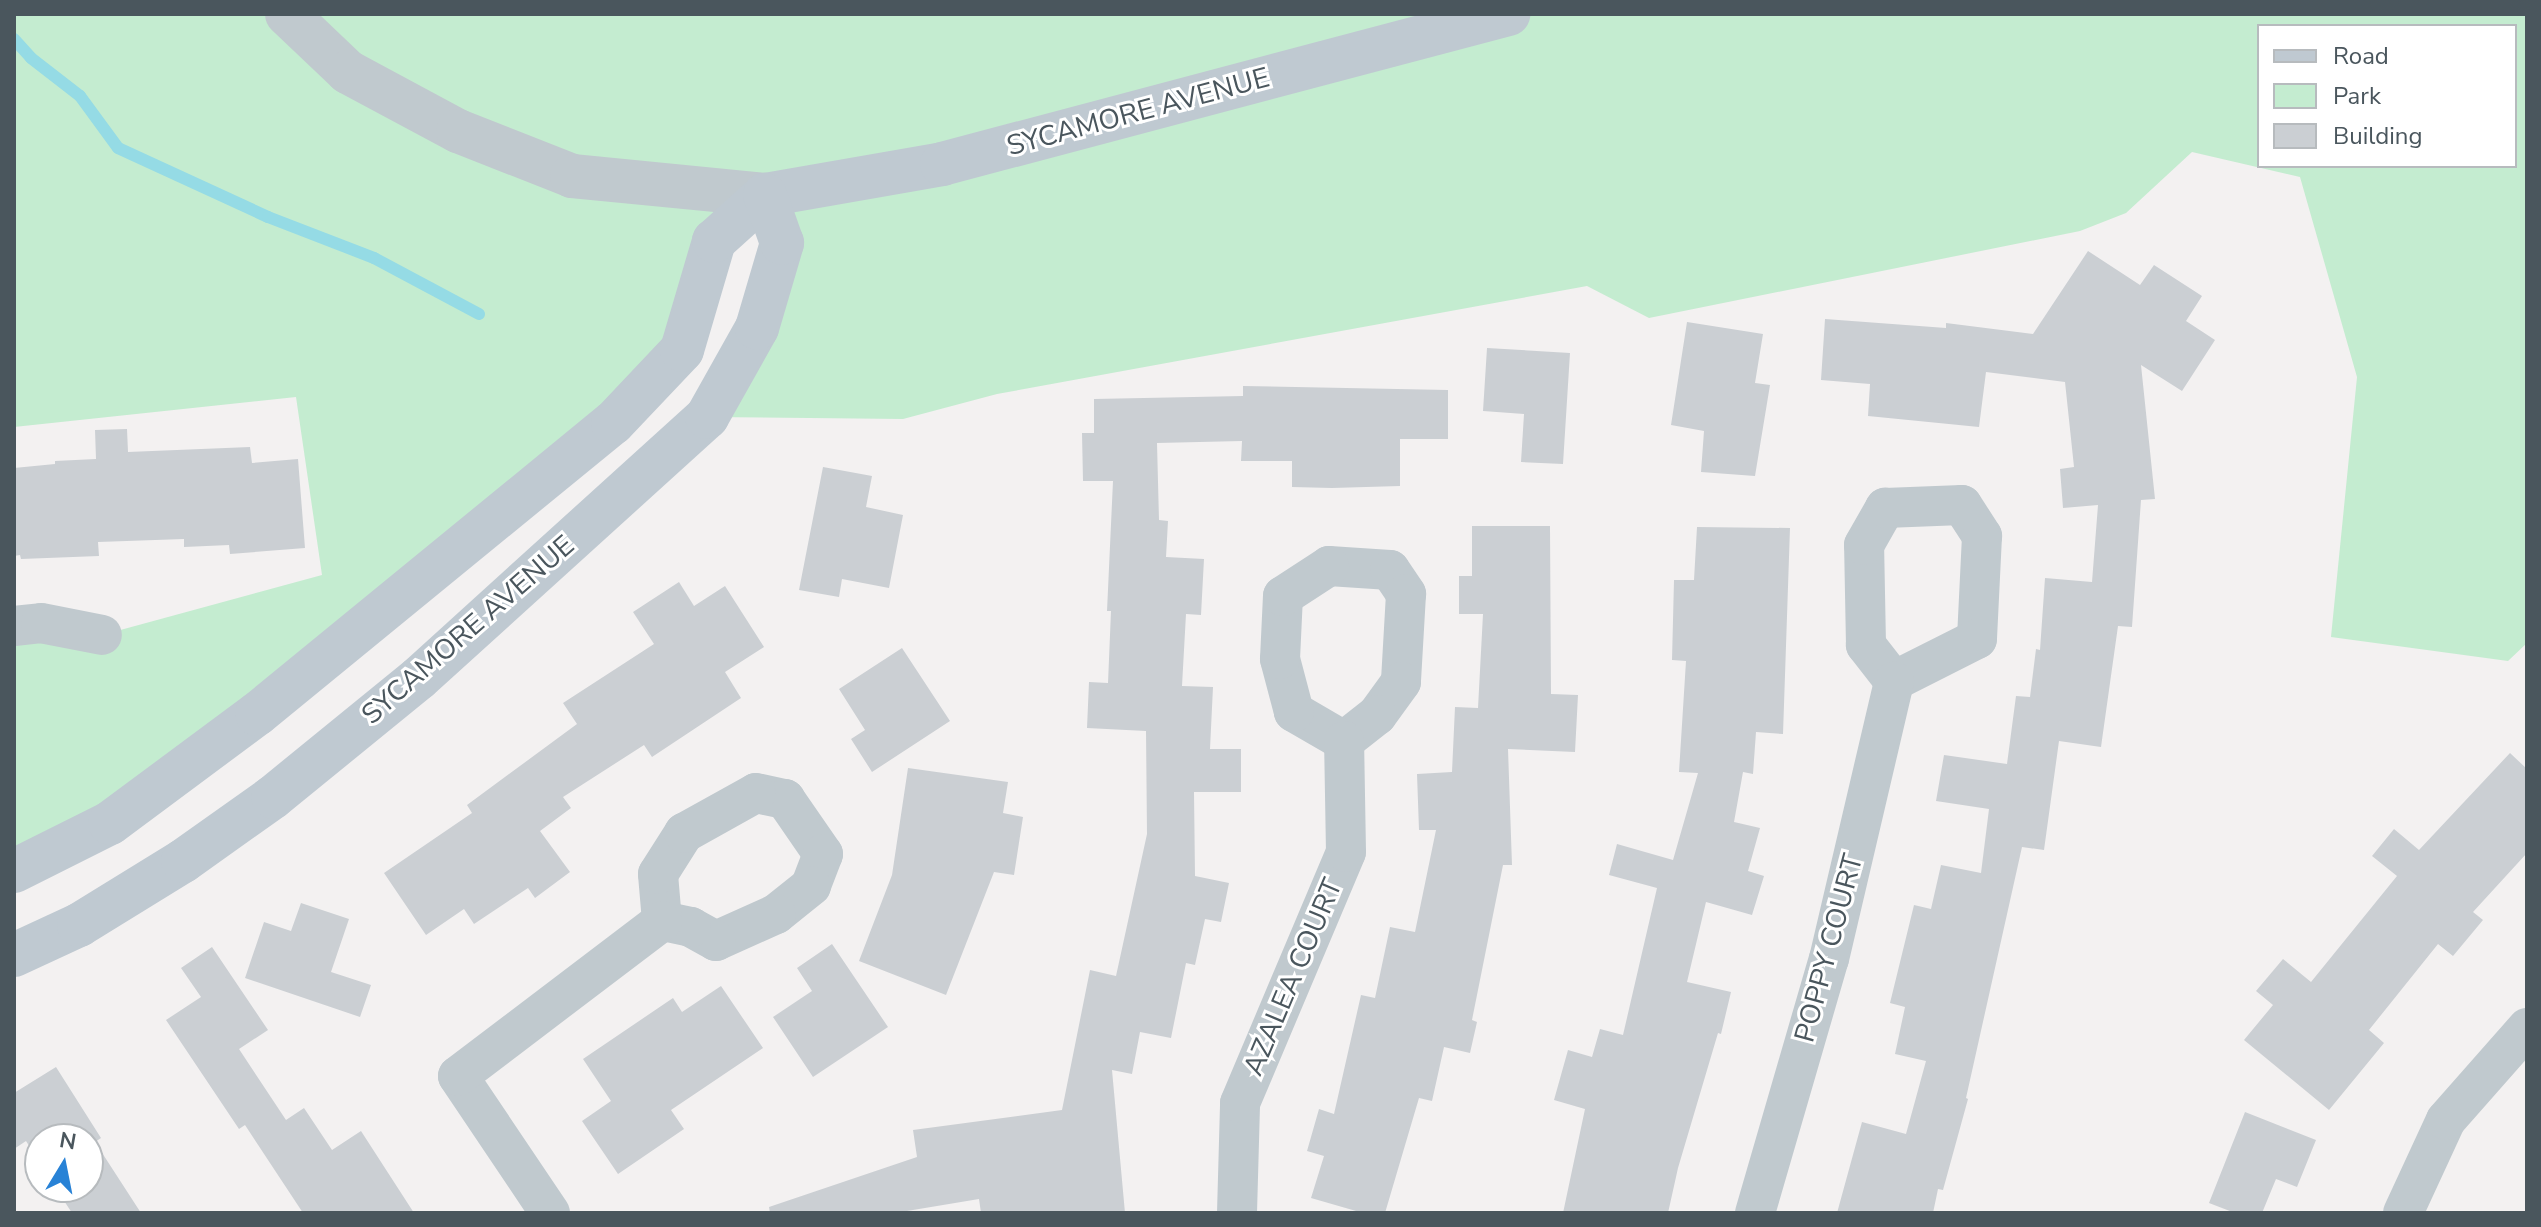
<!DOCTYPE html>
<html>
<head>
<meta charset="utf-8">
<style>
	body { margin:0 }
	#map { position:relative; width:2541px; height:1227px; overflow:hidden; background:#f3f1f1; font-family:"Nunito Sans",sans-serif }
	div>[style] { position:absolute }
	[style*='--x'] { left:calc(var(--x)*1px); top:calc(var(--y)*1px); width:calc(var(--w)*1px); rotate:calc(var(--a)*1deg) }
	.green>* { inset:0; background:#c4ecd0 }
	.stream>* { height:12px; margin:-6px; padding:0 6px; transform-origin:6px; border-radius:6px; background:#95dbe5 }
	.building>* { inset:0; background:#cbcfd3 }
	.minor>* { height:40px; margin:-20px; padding:0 20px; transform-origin:20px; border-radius:20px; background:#c0c9ce }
	.tertiary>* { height:44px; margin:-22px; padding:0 22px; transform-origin:22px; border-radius:22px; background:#c0c9ce }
	.secondary>* { height:44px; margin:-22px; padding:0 22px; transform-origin:22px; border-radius:22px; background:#bfc9d1 }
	span { translate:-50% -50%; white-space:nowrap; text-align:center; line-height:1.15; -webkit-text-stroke:6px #fff; paint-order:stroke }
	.street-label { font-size:28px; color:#4a565d }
	.frame { position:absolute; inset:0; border:16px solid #4a565d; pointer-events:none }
	.legend { position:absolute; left:2257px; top:24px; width:260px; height:144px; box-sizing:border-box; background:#fff; border:2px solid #b7bbbe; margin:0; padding:10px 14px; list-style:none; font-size:24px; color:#4a565d }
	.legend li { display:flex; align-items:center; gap:16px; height:40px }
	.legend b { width:40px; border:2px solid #b7bbbe }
	.north { position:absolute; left:24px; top:1123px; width:80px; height:80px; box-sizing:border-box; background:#fff; border:2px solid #b7bbbe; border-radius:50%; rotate:10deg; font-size:22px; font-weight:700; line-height:32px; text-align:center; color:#4a565d }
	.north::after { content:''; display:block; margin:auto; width:28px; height:36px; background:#2882d6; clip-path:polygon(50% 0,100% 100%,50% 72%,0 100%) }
</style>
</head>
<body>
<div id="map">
	<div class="green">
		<i style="clip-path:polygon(evenodd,14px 14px,2527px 14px,2527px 643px,2508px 661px,2331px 637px,2357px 377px,2300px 177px,2192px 152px,2126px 213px,2080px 231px,1649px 318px,1587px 286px,997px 394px,903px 419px,707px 417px,757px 328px,765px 196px,714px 241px,682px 350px,613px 423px,18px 869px,14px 835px,14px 626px,102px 635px,322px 575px,296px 397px,14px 427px,14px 14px,2259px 26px,2515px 26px,2515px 166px,2259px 166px,2259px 26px)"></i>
	</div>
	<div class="stream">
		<i style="--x:14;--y:39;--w:25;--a:48"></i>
		<i style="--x:31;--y:58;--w:62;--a:37.8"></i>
		<i style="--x:80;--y:96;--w:64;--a:53.8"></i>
		<i style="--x:118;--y:148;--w:165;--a:24.7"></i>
		<i style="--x:268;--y:217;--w:114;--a:21.1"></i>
		<i style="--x:374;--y:258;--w:119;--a:28.1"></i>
	</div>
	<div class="building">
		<i style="clip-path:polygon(2088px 251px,2140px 285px,2154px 265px,2202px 296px,2186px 321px,2215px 340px,2182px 391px,2141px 365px,2155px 499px,2141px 500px,2132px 627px,2118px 626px,2101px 747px,2059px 741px,2044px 850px,2022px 847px,1966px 1098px,1968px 1099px,1943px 1190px,1938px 1189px,1933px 1213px,1837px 1213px,1862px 1122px,1906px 1134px,1926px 1061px,1895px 1054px,1905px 1007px,1890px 1003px,1914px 905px,1931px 909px,1941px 865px,1981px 873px,1989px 809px,1936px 801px,1944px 755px,2007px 764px,2016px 696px,2030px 697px,2036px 649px,2040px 650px,2045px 578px,2092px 582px,2098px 505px,2063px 508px,2060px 469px,2074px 467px,2065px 382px,1986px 372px,1979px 427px,1868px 416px,1870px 384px,1821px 380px,1825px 319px,1946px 328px,1946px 323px,2033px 334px)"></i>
		<i style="clip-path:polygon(1687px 322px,1763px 334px,1755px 383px,1770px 385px,1755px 476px,1701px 472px,1704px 431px,1671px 425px)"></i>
		<i style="clip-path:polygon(1487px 348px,1570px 353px,1563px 464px,1521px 462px,1524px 414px,1483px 411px)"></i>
		<i style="clip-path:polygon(1243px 386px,1448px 390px,1448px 439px,1400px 439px,1400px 486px,1332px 488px,1292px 487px,1292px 461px,1241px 461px,1242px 441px,1157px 443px,1159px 520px,1168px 521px,1166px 557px,1204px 559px,1201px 615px,1186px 614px,1182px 686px,1213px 687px,1210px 749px,1241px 749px,1241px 792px,1194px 792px,1195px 876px,1229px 883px,1221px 922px,1205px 919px,1195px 965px,1186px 963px,1171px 1038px,1140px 1032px,1132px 1074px,1112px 1070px,1125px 1213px,981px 1213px,979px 1199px,895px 1213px,770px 1213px,769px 1207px,917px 1157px,913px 1130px,1062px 1110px,1090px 970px,1116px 976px,1147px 834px,1146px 731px,1087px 728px,1089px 682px,1108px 683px,1111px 611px,1107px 611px,1113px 481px,1083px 481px,1082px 433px,1094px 433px,1094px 399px,1243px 396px)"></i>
		<i style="clip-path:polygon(127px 429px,128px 452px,250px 447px,252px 463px,298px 459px,305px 548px,230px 554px,229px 545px,184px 547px,184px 539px,98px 542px,99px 556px,21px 559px,20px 555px,14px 556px,14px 468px,55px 464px,55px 461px,96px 459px,95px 430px)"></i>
		<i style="clip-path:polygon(823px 467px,872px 476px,866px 507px,903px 515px,889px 588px,842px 579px,839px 597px,799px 590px)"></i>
		<i style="clip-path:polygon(1472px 526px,1550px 526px,1551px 694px,1578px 695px,1575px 752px,1508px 749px,1512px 865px,1503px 865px,1472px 1020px,1477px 1022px,1470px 1053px,1444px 1047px,1432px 1101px,1419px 1098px,1385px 1213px,1363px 1213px,1311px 1198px,1324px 1156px,1307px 1151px,1319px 1109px,1334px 1114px,1361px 995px,1375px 998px,1390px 927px,1415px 932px,1436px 830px,1419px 830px,1417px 774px,1452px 772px,1455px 707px,1478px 708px,1483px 614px,1459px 614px,1459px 576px,1472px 576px)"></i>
		<i style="clip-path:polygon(1697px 527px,1790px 528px,1783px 734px,1756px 732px,1753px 774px,1743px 772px,1734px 822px,1760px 828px,1748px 871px,1764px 876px,1752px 915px,1706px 902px,1687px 982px,1731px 992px,1721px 1034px,1718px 1033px,1678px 1168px,1668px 1213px,1563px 1213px,1585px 1109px,1554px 1100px,1568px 1050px,1592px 1057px,1600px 1029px,1623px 1035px,1657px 888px,1609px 875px,1617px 844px,1673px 860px,1698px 773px,1679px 772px,1686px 661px,1672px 660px,1674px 580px,1694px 580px)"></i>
		<i style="clip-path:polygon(679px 582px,694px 606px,725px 586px,764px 647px,725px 672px,741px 698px,652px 757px,644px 745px,563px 797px,571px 808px,540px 831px,570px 872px,535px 898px,528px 888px,474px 924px,464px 909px,426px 935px,384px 873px,472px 813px,467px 805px,577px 724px,563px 703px,654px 644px,633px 612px)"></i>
		<i style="clip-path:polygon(902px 648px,950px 721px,872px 772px,851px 739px,865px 730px,839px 689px)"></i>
		<i style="clip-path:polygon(2510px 753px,2527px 769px,2527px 853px,2473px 912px,2483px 920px,2453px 956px,2438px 944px,2369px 1030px,2384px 1043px,2329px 1110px,2244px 1040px,2273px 1005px,2256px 991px,2283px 959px,2311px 982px,2397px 876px,2372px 856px,2394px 829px,2419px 850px)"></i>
		<i style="clip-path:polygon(908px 768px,1008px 782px,1003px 813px,1023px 817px,1014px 875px,994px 872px,946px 995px,859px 961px,892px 875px)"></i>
		<i style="clip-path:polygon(301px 903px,349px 919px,331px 972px,371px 985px,360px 1017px,245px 978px,264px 922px,291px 931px)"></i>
		<i style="clip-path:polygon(832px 944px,888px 1027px,813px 1077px,773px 1017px,812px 991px,797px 968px)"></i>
		<i style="clip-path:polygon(212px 947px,268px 1030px,239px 1049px,286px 1120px,304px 1108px,332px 1150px,361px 1131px,414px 1213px,303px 1213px,245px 1125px,239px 1129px,166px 1020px,201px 997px,181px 968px)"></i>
		<i style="clip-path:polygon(721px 986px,763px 1048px,671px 1110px,684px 1129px,618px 1174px,582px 1121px,611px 1101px,583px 1059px,673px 998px,682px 1012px)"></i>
		<i style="clip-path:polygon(56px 1067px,101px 1138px,95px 1142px,141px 1213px,72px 1213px,55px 1187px,88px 1187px,88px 1139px,40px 1139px,40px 1163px,26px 1141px,14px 1149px,14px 1093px)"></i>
		<i style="clip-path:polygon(2245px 1112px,2316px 1140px,2297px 1187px,2276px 1179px,2262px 1213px,2235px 1213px,2209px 1203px)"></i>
	</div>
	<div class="minor">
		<i style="--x:1962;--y:505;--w:37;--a:57"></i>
		<i style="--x:1982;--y:536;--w:103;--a:92.8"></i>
		<i style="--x:1977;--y:639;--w:93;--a:153.2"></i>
		<i style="--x:1894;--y:681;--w:46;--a:-127.9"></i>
		<i style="--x:1866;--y:645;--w:100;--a:-91.1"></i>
		<i style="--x:1864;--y:545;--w:43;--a:-60.4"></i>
		<i style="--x:1885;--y:508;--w:77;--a:-2.2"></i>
		<i style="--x:1329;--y:566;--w:61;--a:3.8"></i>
		<i style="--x:1390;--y:570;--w:29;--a:56"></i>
		<i style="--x:1406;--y:594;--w:88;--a:93.3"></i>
		<i style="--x:1401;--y:682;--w:41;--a:126"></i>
		<i style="--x:1377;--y:715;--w:42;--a:141.8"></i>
		<i style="--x:1344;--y:741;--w:58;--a:-149.9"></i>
		<i style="--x:1294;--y:712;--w:55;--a:-104.8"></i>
		<i style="--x:1280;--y:659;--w:63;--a:-87.3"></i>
		<i style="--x:1283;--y:596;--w:55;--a:-33.1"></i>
		<i style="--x:14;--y:626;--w:27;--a:-6"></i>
		<i style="--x:41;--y:623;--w:62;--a:11.1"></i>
		<i style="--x:756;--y:793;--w:30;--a:12"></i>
		<i style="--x:785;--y:799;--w:67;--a:55.4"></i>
		<i style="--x:823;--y:854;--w:34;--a:111"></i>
		<i style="--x:811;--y:886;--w:45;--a:141.3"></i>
		<i style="--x:776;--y:914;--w:66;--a:155.8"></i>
		<i style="--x:716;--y:941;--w:29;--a:-151"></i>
		<i style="--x:691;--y:927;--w:30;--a:-168"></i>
		<i style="--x:662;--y:921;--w:47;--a:-94.9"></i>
		<i style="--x:658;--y:874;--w:49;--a:-57.6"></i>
		<i style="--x:684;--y:833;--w:82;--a:-29.1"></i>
		<i style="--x:550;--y:1213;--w:165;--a:-123.9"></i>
		<i style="--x:458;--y:1076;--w:256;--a:-37.2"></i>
		<i style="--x:1237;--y:1213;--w:110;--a:-88.4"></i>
		<i style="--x:1240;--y:1103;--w:272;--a:-67.1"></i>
		<i style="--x:1346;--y:852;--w:111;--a:-91"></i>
		<i style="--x:1755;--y:1213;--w:265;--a:-73.8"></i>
		<i style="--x:1829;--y:959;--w:285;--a:-76.8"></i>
		<i style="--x:2403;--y:1213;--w:102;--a:-65.2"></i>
		<i style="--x:2446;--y:1120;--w:123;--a:-48.6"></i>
	</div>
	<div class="tertiary">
		<i style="--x:287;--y:14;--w:84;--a:43.6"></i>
		<i style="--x:348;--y:72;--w:125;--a:28.2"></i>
		<i style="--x:458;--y:131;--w:123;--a:21.5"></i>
		<i style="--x:572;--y:176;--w:194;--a:5.6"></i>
	</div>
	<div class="secondary">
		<i style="--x:14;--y:871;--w:107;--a:-26.6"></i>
		<i style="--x:110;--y:823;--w:183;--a:-36.6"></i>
		<i style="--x:257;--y:714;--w:460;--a:-39.3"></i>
		<i style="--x:613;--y:423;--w:100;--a:-46.6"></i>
		<i style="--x:682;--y:350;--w:114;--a:-73.6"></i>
		<i style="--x:714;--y:241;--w:69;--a:-42"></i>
		<i style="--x:765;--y:195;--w:180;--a:-9.9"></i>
		<i style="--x:942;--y:164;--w:586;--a:-14.84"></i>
		<i style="--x:14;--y:955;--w:72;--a:-24.8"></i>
		<i style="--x:79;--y:925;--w:122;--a:-31.6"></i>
		<i style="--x:183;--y:861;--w:110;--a:-35.4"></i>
		<i style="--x:273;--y:797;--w:188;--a:-39.2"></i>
		<i style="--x:419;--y:678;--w:389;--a:-42.2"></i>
		<i style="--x:707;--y:417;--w:102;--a:-60.7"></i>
		<i style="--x:757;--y:328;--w:89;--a:-73.6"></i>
		<i style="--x:782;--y:243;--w:51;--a:-109.5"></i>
	</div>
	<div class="street-label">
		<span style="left:1138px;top:112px;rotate:-15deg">SYCAMORE AVENUE</span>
		<span style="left:468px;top:630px;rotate:-41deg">SYCAMORE AVENUE</span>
		<span style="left:1829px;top:948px;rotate:-75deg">POPPY COURT</span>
		<span style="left:1293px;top:977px;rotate:-67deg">AZALEA COURT</span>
	</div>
	<div class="frame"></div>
	<ul class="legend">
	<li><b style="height:10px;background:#bfc9d1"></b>Road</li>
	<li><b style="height:22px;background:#c4ecd0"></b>Park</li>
	<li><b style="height:22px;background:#cbcfd3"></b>Building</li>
	</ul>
	<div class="north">N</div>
</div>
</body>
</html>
